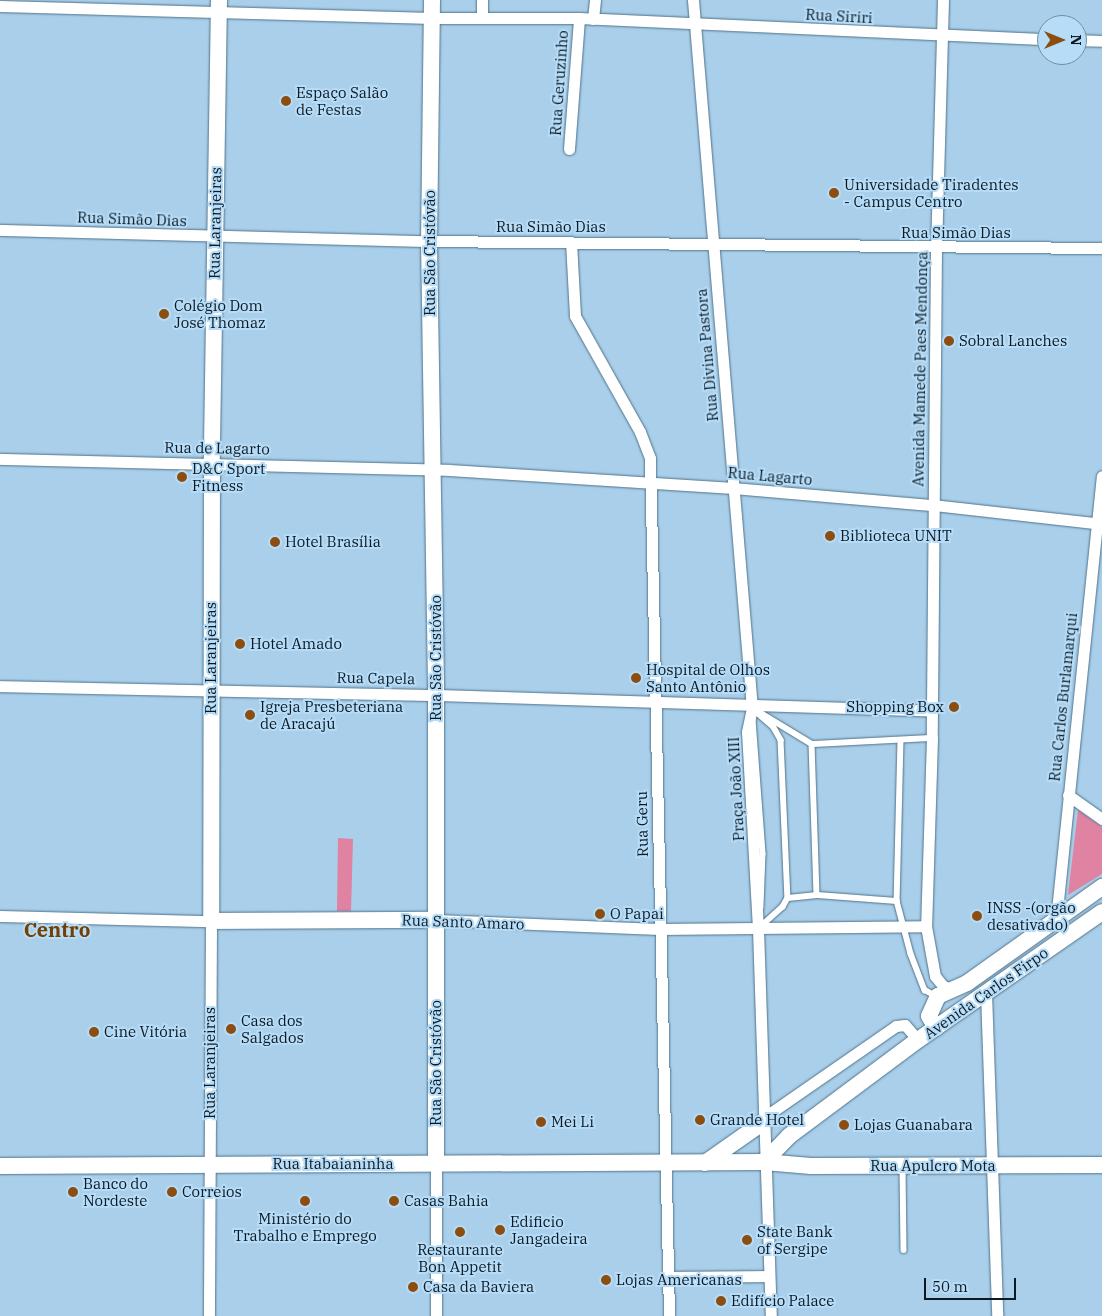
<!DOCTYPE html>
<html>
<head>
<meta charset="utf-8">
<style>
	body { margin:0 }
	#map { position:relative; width:1102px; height:1316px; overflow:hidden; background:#a9cfea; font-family:"IBM Plex Serif",serif }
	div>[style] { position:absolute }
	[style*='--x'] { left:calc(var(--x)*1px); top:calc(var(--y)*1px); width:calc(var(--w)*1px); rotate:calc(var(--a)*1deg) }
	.green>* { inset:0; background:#e082a1 }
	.roads { filter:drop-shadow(0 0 1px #50738b) drop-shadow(0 0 1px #50738b) }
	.lane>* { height:5.5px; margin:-2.75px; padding:0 2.75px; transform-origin:2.75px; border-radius:2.75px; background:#fff }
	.street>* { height:11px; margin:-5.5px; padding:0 5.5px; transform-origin:5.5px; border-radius:5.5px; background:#fff }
	.secondary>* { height:16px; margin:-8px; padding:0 8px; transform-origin:8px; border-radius:8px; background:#fff }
	.dots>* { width:14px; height:14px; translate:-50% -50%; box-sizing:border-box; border:2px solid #b6dcf7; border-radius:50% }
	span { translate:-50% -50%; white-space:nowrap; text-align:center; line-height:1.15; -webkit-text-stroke:4px #b6dcf7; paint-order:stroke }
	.street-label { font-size:15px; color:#0b1923 }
	.poi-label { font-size:15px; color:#0b1923 }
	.left { translate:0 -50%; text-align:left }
	.right { translate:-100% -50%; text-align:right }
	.district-label { font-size:20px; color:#763f02; font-weight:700 }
	.north { position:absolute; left:1037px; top:15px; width:50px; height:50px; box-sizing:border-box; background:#b6dcf7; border:1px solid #728ea2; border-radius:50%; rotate:90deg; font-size:14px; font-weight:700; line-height:20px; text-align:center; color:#0b1923 }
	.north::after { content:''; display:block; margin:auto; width:18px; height:22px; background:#8b4e10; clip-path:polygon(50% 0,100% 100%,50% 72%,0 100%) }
	.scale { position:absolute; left:924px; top:1278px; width:92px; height:22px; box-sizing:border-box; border:2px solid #0b1923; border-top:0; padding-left:6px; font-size:15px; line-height:18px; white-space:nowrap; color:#0b1923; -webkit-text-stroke:4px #b6dcf7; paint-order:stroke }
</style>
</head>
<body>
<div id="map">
	<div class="green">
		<i style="clip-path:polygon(1078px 810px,1102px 827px,1102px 874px,1068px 895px)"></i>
		<i style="clip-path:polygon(338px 838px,353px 839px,351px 911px,337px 911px)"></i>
	</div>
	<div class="roads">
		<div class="lane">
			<i style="--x:752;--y:708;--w:28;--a:41"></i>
			<i style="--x:773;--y:726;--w:16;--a:60"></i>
			<i style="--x:781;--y:740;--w:158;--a:87.5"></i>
			<i style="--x:788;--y:898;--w:10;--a:119"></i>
			<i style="--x:783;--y:907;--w:28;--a:138"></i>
			<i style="--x:761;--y:713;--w:60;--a:31.3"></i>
			<i style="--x:812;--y:744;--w:120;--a:-2.9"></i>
			<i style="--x:753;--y:720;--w:134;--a:85.7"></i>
			<i style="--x:763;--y:854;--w:53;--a:92.2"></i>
			<i style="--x:901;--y:740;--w:161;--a:91.4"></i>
			<i style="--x:897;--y:901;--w:55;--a:75.2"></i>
			<i style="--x:911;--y:954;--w:39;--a:69"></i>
			<i style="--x:925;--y:990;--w:13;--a:29"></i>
			<i style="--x:812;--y:744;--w:151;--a:88.1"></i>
			<i style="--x:788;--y:898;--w:29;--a:-6"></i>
			<i style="--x:817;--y:895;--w:80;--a:4.3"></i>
			<i style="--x:903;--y:1168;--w:82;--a:89.3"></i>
		</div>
		<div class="street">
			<i style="--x:693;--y:0;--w:710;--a:85.24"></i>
			<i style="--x:752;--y:708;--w:25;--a:102"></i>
			<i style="--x:747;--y:732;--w:197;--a:86.8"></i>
			<i style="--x:758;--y:929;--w:387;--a:88.1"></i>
			<i style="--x:943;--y:0;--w:248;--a:91.6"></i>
			<i style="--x:936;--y:248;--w:490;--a:90.5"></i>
			<i style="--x:932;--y:738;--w:188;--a:91.8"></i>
			<i style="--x:926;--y:926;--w:51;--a:79.8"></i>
			<i style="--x:935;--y:976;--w:13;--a:51"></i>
			<i style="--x:943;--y:986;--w:9;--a:21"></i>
			<i style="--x:0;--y:6;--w:432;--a:1.6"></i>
			<i style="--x:432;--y:18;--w:147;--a:0"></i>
			<i style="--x:579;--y:18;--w:468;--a:2.6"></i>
			<i style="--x:482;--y:18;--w:18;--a:-90"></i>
			<i style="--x:593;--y:19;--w:19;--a:-84"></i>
			<i style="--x:1077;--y:40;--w:25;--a:2"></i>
			<i style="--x:569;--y:149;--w:131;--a:-85.6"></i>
			<i style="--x:0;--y:230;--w:429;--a:1.5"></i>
			<i style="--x:429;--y:241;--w:673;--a:0.6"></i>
			<i style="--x:571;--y:242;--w:74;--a:86.9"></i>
			<i style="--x:575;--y:316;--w:133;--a:60.7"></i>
			<i style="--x:640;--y:432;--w:28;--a:69"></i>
			<i style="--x:650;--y:458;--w:858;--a:88.73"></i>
			<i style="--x:0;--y:459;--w:449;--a:1.4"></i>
			<i style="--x:449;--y:470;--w:285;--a:3.6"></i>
			<i style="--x:733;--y:488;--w:201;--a:4.9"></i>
			<i style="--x:933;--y:505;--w:170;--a:6.4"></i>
			<i style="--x:0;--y:686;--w:436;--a:1.2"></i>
			<i style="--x:436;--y:695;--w:496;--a:1.8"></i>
			<i style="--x:1068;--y:795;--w:42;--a:35.2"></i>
			<i style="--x:0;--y:916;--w:211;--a:1.4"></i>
			<i style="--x:211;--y:921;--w:395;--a:90.3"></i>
			<i style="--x:436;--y:920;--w:223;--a:2.3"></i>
			<i style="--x:659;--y:929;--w:267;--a:-0.6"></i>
			<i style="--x:1056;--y:920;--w:446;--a:-84.1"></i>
			<i style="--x:986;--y:993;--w:323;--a:88"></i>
			<i style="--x:766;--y:1116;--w:158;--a:-34.7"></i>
			<i style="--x:896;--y:1026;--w:9;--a:-6"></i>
			<i style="--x:905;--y:1025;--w:20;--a:49"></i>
			<i style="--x:436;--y:1164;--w:152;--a:90"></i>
			<i style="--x:668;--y:1277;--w:101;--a:-0.6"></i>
		</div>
		<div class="secondary">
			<i style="--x:219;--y:0;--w:462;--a:90.9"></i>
			<i style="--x:212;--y:462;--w:459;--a:90.1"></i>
			<i style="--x:211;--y:921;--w:225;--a:-0.3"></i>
			<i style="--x:432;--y:0;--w:241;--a:90.7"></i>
			<i style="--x:429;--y:241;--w:454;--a:89.1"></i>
			<i style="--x:436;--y:695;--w:469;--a:90"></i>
			<i style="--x:936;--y:1028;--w:14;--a:-120"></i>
			<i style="--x:929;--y:1016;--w:22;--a:-66"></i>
			<i style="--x:938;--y:996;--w:32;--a:-24"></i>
			<i style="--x:967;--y:983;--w:166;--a:-35.4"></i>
			<i style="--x:764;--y:1162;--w:36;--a:-46"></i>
			<i style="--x:789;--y:1136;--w:161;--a:-36.7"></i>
			<i style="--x:918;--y:1040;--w:224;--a:-34.8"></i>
			<i style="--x:705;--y:1163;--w:73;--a:-35"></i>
			<i style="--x:0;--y:1166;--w:764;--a:-0.3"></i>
			<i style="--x:764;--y:1162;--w:47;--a:4.9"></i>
			<i style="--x:811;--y:1166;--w:291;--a:-0.2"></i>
		</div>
	</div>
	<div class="dots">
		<i style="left:286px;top:101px;background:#8b4e10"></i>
		<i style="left:834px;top:193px;background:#8b4e10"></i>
		<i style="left:164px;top:314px;background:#8b4e10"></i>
		<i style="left:949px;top:341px;background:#8b4e10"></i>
		<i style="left:182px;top:477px;background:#8b4e10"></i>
		<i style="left:830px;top:536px;background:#8b4e10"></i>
		<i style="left:275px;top:542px;background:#8b4e10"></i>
		<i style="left:240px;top:644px;background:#8b4e10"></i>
		<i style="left:636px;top:678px;background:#8b4e10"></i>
		<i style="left:954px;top:707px;background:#8b4e10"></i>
		<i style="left:250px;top:715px;background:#8b4e10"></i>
		<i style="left:600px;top:914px;background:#8b4e10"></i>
		<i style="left:977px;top:916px;background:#8b4e10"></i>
		<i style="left:231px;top:1029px;background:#8b4e10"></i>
		<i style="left:94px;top:1032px;background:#8b4e10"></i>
		<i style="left:700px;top:1120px;background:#8b4e10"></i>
		<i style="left:541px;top:1122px;background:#8b4e10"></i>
		<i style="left:844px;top:1125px;background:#8b4e10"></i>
		<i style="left:73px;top:1192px;background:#8b4e10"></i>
		<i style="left:172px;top:1192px;background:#8b4e10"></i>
		<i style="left:305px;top:1201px;background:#8b4e10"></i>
		<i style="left:394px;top:1201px;background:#8b4e10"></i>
		<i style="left:500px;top:1230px;background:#8b4e10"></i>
		<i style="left:460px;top:1232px;background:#8b4e10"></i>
		<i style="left:747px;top:1240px;background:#8b4e10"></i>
		<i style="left:606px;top:1280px;background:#8b4e10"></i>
		<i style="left:413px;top:1287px;background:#8b4e10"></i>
		<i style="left:721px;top:1301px;background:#8b4e10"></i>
	</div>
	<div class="street-label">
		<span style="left:839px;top:16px;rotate:3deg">Rua Siriri</span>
		<span style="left:559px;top:83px;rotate:-86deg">Rua Geruzinho</span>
		<span style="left:132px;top:219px;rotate:2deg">Rua Simão Dias</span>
		<span style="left:215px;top:223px;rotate:-89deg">Rua Laranjeiras</span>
		<span style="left:551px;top:227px">Rua Simão Dias</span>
		<span style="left:956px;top:233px">Rua Simão Dias</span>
		<span style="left:430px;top:253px;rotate:-90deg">Rua São Cristóvão</span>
		<span style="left:707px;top:355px;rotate:-95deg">Rua Divina Pastora</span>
		<span style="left:920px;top:369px;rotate:-89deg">Avenida Mamede Paes Mendonça</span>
		<span style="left:217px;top:448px;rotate:1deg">Rua de Lagarto</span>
		<span style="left:770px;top:476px;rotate:5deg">Rua Lagarto</span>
		<span style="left:211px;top:658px;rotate:-90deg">Rua Laranjeiras</span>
		<span style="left:436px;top:658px;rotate:-90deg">Rua São Cristóvão</span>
		<span style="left:376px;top:678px;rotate:1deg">Rua Capela</span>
		<span style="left:1063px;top:697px;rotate:-84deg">Rua Carlos Burlamarqui</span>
		<span style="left:736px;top:789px;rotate:-93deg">Praça João XIII</span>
		<span style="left:642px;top:824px;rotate:-91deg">Rua Geru</span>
		<span style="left:463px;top:922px;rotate:2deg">Rua Santo Amaro</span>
		<span style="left:986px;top:993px;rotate:-35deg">Avenida Carlos Firpo</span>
		<span style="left:210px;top:1063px;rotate:-90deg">Rua Laranjeiras</span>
		<span style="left:436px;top:1063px;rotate:-90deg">Rua São Cristóvão</span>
		<span style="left:333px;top:1164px">Rua Itabaianinha</span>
		<span style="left:933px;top:1166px">Rua Apulcro Mota</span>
	</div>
	<div class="poi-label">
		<span class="left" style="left:296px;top:101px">Espaço Salão<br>de Festas</span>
		<span class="left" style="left:844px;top:193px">Universidade Tiradentes<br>- Campus Centro</span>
		<span class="left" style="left:174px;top:314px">Colégio Dom<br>José Thomaz</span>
		<span class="left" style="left:959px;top:341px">Sobral Lanches</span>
		<span class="left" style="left:192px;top:477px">D&amp;C Sport<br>Fitness</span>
		<span class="left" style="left:840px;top:536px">Biblioteca UNIT</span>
		<span class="left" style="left:285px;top:542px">Hotel Brasília</span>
		<span class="left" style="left:250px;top:644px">Hotel Amado</span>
		<span class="left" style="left:646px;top:678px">Hospital de Olhos<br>Santo Antônio</span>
		<span class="left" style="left:260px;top:715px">Igreja Presbeteriana<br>de Aracajú</span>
		<span class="right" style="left:944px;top:707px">Shopping Box</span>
		<span class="left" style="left:987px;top:916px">INSS -(orgão<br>desativado)</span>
		<span class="left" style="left:610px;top:914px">O Papai</span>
		<span class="left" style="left:241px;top:1029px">Casa dos<br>Salgados</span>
		<span class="left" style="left:104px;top:1032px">Cine Vitória</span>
		<span class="left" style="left:710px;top:1120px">Grande Hotel</span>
		<span class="left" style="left:551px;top:1122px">Mei Li</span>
		<span class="left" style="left:854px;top:1125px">Lojas Guanabara</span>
		<span class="left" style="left:83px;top:1192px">Banco do<br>Nordeste</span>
		<span class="left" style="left:182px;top:1192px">Correios</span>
		<span class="left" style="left:404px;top:1201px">Casas Bahia</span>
		<span style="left:305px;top:1227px">Ministério do<br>Trabalho e Emprego</span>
		<span class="left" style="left:510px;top:1230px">Edificio<br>Jangadeira</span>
		<span class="left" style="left:757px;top:1240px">State Bank<br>of Sergipe</span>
		<span style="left:460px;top:1258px">Restaurante<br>Bon Appetit</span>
		<span class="left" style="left:616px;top:1280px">Lojas Americanas</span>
		<span class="left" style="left:423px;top:1287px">Casa da Baviera</span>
		<span class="left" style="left:731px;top:1301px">Edifício Palace</span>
	</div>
	<div class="district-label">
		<span style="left:57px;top:929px">Centro</span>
	</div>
	<div class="north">N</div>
	<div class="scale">50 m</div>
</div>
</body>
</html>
